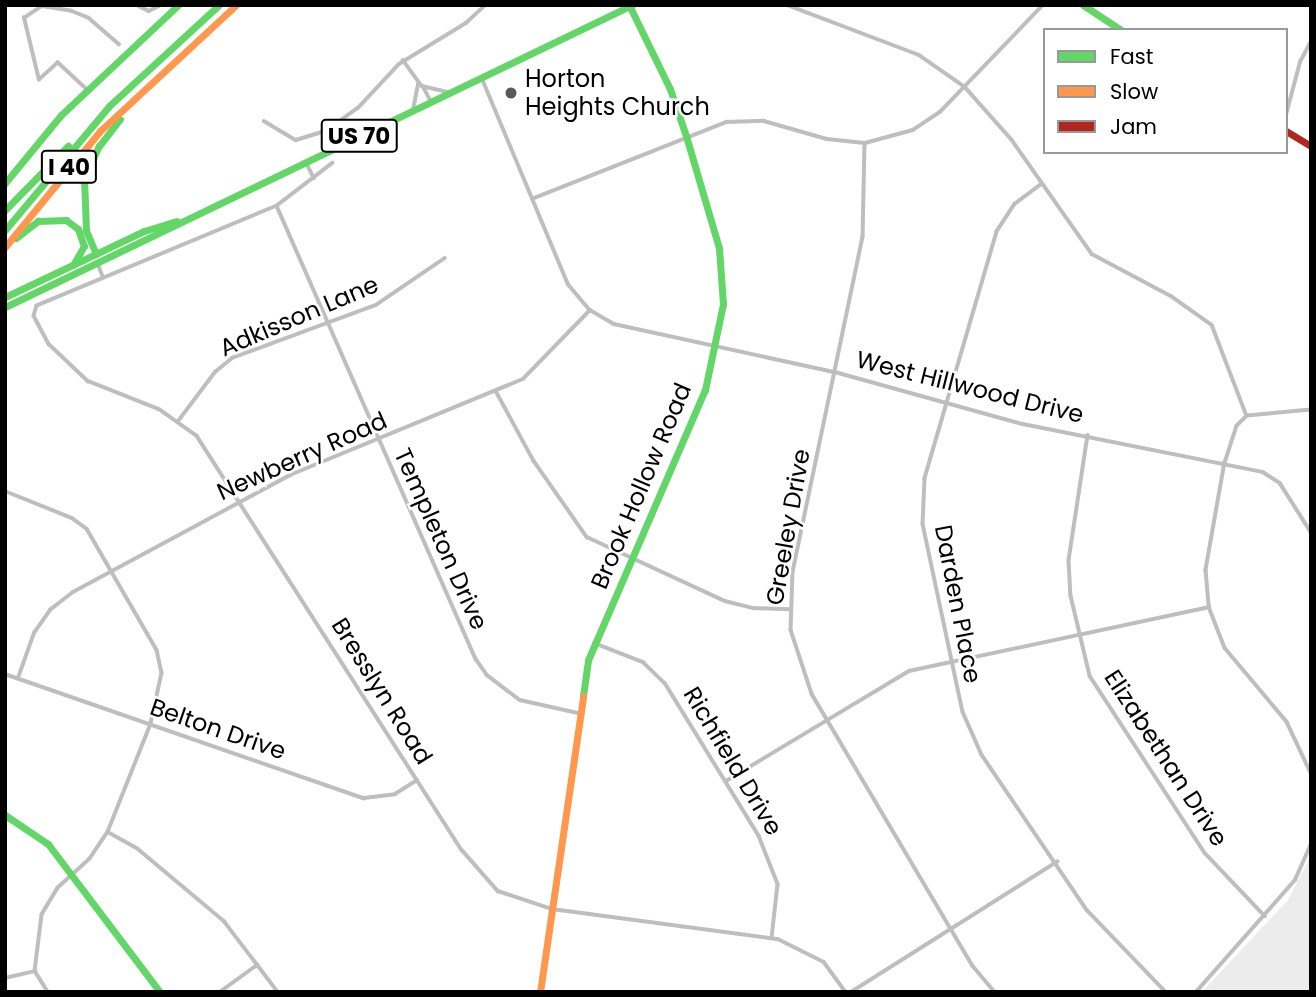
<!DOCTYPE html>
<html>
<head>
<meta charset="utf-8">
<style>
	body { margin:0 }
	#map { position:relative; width:1316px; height:997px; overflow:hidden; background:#fff; font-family:Poppins,sans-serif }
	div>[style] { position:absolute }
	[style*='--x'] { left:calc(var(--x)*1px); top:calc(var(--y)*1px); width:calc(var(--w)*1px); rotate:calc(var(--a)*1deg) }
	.green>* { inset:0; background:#ececec }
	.street>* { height:3.5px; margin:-1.75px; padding:0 1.75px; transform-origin:1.75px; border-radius:1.75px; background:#bebebe }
	.fast>* { height:7px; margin:-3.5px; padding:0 3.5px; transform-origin:3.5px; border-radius:3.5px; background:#63d668 }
	.slow>* { height:7px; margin:-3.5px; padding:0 3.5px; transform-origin:3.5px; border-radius:3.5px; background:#ff974d }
	.jam>* { height:7px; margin:-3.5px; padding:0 3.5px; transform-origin:3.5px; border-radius:3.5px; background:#b3261e }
	.dots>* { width:19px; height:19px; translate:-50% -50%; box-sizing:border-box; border:4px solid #fff; border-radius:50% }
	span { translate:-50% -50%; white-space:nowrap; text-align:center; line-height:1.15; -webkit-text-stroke:5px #fff; paint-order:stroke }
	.shield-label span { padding:2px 5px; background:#fff; border:2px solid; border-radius:5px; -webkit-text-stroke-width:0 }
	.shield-label { font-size:23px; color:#000; font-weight:700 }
	.poi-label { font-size:24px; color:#000 }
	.left { translate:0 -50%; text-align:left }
	.street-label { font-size:24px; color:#000 }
	.frame { position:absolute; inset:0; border:7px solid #000; pointer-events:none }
	.legend { position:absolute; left:1043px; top:28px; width:245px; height:126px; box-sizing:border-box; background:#fff; border:2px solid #999; margin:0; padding:9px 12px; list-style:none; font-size:21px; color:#000 }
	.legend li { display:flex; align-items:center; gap:14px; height:35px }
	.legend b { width:35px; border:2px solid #999 }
</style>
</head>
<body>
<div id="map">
	<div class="green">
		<i style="clip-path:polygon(1311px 855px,1311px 992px,1202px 992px,1288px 900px)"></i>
	</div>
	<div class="street">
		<i style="--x:137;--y:5;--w:13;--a:27"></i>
		<i style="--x:149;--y:11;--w:13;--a:-27"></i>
		<i style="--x:787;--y:5;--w:141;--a:20.7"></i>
		<i style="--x:919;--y:55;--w:56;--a:34.8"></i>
		<i style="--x:965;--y:87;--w:71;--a:48.4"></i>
		<i style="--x:1012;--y:140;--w:139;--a:54.9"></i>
		<i style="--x:1092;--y:254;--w:89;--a:28"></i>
		<i style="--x:1171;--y:296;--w:50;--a:35.3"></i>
		<i style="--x:1212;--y:325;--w:97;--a:69"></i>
		<i style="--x:403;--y:60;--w:32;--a:54"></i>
		<i style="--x:422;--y:86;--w:26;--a:13"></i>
		<i style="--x:482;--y:78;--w:223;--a:67.3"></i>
		<i style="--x:568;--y:284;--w:34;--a:50"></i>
		<i style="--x:590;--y:310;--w:28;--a:30"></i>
		<i style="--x:614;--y:324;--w:226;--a:12.3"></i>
		<i style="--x:835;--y:372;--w:195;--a:15.5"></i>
		<i style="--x:1023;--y:424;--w:245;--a:11.3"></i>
		<i style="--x:1263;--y:472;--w:20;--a:33"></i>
		<i style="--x:1280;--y:483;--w:58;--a:57.7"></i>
		<i style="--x:423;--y:86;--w:17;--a:62"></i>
		<i style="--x:87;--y:90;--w:40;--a:-137"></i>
		<i style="--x:58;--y:63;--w:25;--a:138"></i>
		<i style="--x:39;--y:80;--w:64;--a:-103.6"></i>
		<i style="--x:24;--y:18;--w:22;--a:-34"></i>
		<i style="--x:42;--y:6;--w:30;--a:9"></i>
		<i style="--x:72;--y:11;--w:18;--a:22"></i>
		<i style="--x:89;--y:18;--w:40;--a:41"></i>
		<i style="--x:413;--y:110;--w:26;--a:-79"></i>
		<i style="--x:1286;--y:115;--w:55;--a:-75.2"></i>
		<i style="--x:1300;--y:62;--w:24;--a:-62"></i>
		<i style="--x:264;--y:121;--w:37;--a:31"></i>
		<i style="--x:296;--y:140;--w:31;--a:-17"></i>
		<i style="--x:326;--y:131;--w:39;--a:-36"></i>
		<i style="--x:358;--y:108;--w:60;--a:-47"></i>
		<i style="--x:399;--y:64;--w:79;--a:-31.5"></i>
		<i style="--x:466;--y:23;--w:26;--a:-43"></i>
		<i style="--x:865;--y:143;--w:94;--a:91.2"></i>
		<i style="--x:863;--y:237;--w:341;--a:101.8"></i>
		<i style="--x:793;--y:571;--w:59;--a:91.9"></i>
		<i style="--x:791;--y:630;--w:67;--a:71.8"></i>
		<i style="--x:812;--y:694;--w:316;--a:59.4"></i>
		<i style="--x:973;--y:966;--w:34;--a:50"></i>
		<i style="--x:306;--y:162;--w:18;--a:63"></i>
		<i style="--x:333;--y:163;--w:71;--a:142.5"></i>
		<i style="--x:277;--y:206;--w:260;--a:157.4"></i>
		<i style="--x:37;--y:306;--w:10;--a:107"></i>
		<i style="--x:34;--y:316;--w:32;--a:62"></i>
		<i style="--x:49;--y:344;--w:54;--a:43.5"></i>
		<i style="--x:88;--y:381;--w:76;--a:21.5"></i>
		<i style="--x:159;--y:409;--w:47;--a:35.4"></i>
		<i style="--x:197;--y:436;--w:492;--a:57.4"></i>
		<i style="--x:462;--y:850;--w:55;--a:48.7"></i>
		<i style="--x:498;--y:891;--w:57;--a:18.4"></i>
		<i style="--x:552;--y:909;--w:228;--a:7.6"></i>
		<i style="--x:778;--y:939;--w:51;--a:26.6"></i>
		<i style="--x:824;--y:962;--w:37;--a:54"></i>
		<i style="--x:1042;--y:184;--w:34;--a:143"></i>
		<i style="--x:1015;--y:204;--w:33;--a:123"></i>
		<i style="--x:997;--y:232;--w:257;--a:106.3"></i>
		<i style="--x:925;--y:479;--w:45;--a:92.5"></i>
		<i style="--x:923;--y:524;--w:192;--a:78"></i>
		<i style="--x:963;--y:712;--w:47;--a:66.2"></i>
		<i style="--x:982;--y:755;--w:187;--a:55.9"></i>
		<i style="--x:1087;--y:910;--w:114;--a:46.1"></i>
		<i style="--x:532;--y:199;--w:209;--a:-21.6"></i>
		<i style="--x:726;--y:122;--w:38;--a:-2"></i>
		<i style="--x:764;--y:121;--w:66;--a:15.9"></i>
		<i style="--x:827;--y:139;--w:38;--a:6"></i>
		<i style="--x:865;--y:143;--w:50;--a:-15.2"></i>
		<i style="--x:913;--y:130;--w:32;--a:-34"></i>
		<i style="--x:940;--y:112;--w:149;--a:-46.1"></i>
		<i style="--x:277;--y:206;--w:495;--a:66.3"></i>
		<i style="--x:476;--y:659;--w:19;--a:55"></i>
		<i style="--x:487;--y:675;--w:41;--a:37.1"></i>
		<i style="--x:520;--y:700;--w:59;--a:12.6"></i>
		<i style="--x:98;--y:263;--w:15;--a:70"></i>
		<i style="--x:496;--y:391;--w:80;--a:61.5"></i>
		<i style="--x:534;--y:461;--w:93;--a:55.1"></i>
		<i style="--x:587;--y:537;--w:152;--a:24.9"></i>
		<i style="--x:725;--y:601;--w:29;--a:14"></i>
		<i style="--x:753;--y:608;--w:36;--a:2"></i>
		<i style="--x:1311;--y:410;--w:64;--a:174.6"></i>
		<i style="--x:1247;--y:416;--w:14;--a:135"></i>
		<i style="--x:1237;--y:426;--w:38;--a:108"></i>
		<i style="--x:1225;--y:462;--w:110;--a:100"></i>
		<i style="--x:1206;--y:570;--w:37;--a:85"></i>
		<i style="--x:1209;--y:607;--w:44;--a:68.7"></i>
		<i style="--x:1225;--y:648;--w:97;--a:50"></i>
		<i style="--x:1287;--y:722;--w:56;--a:64.8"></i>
		<i style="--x:179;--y:420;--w:60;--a:-53.1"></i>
		<i style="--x:215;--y:372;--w:22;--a:-39"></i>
		<i style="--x:232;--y:358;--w:153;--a:-20.2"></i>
		<i style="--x:376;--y:305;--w:83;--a:-34.3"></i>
		<i style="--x:1088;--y:435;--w:126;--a:98.6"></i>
		<i style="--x:1069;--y:560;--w:36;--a:87"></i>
		<i style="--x:1071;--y:596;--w:82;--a:76.6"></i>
		<i style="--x:1090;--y:676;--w:211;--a:57"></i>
		<i style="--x:1205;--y:853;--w:87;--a:46.4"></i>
		<i style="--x:5;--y:491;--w:72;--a:21.9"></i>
		<i style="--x:72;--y:518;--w:19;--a:36"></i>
		<i style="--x:87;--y:529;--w:140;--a:60"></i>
		<i style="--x:157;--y:650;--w:24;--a:78"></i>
		<i style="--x:162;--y:673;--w:52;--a:102.2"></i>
		<i style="--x:151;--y:724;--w:116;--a:111.7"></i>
		<i style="--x:108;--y:832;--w:32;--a:124"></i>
		<i style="--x:90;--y:859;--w:43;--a:137.8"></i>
		<i style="--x:58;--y:888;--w:31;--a:121"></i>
		<i style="--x:42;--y:915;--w:56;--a:97.1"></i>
		<i style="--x:35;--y:971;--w:25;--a:58"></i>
		<i style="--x:594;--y:643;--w:53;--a:21.2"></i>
		<i style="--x:643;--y:662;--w:30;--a:44"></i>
		<i style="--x:665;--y:683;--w:180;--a:58.4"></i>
		<i style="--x:759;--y:836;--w:52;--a:68.4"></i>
		<i style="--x:778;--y:884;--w:54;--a:96.3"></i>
		<i style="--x:5;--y:674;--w:380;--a:19.1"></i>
		<i style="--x:364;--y:798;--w:31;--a:-7"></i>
		<i style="--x:395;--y:794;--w:26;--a:-32"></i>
		<i style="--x:18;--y:678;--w:48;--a:-70.4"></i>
		<i style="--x:34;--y:633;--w:28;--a:-55"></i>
		<i style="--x:50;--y:610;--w:29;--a:-38"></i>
		<i style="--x:73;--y:592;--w:247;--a:-28.3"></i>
		<i style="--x:290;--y:475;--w:252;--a:-22.4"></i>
		<i style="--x:523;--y:379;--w:96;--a:-45.8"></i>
		<i style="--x:726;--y:781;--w:214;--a:-31"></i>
		<i style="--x:909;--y:671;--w:307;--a:-12"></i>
		<i style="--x:108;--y:832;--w:33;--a:29"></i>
		<i style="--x:137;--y:848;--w:114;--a:40"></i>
		<i style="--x:224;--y:921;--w:89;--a:52.7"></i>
		<i style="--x:5;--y:978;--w:31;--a:-13"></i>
		<i style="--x:220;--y:992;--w:46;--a:-36.1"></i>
		<i style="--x:851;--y:992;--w:244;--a:-32.3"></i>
		<i style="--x:1196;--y:992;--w:149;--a:-48.5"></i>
		<i style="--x:1295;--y:880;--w:39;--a:-66"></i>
	</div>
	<div class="fast">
		<i style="--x:1083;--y:5;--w:45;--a:33.3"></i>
		<i style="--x:5;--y:183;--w:88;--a:-50.5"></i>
		<i style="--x:61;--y:115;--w:161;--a:-43.2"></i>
		<i style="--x:5;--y:210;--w:90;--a:-45.5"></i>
		<i style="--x:5;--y:230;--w:162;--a:-50"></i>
		<i style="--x:109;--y:106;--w:149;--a:-42.6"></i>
		<i style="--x:16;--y:238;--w:28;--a:-38"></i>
		<i style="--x:38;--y:221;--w:28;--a:-2"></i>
		<i style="--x:66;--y:220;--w:15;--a:37"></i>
		<i style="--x:78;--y:229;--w:18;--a:71"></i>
		<i style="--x:84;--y:246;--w:22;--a:120"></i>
		<i style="--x:96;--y:254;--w:26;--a:-113"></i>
		<i style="--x:86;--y:230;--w:51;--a:-92.2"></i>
		<i style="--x:84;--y:179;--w:36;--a:-66"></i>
		<i style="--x:99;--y:146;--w:34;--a:-52"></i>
		<i style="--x:5;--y:297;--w:154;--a:-25.4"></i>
		<i style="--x:144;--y:231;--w:34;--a:-17"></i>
		<i style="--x:5;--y:307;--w:696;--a:-25.72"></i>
		<i style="--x:583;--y:696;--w:36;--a:-82"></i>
		<i style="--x:588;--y:660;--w:294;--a:-66.6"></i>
		<i style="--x:705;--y:390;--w:88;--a:-78.2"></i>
		<i style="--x:723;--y:304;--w:56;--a:-94.1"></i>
		<i style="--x:719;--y:248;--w:117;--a:-106.4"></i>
		<i style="--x:686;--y:136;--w:50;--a:-108.8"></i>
		<i style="--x:670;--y:89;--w:91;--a:-116"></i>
		<i style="--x:5;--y:815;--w:52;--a:34"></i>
		<i style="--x:48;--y:844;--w:186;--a:52.9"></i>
	</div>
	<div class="slow">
		<i style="--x:5;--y:247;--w:150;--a:-50.7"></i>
		<i style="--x:100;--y:131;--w:185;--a:-42.8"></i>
		<i style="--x:540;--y:992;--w:299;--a:-81.7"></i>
	</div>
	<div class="jam">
		<i style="--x:1286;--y:131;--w:29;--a:31"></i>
	</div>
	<div class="dots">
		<i style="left:511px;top:93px;background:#595959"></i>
	</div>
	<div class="shield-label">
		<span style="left:359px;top:136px">US 70</span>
		<span style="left:69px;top:167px">I 40</span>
	</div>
	<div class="poi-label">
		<span class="left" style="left:525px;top:93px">Horton<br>Heights Church</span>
	</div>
	<div class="street-label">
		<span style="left:299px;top:316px;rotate:-23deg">Adkisson Lane</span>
		<span style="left:970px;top:387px;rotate:14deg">West Hillwood Drive</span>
		<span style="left:302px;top:456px;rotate:-24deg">Newberry Road</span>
		<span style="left:641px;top:486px;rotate:-67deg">Brook Hollow Road</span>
		<span style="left:788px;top:527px;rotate:-80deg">Greeley Drive</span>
		<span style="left:441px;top:539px;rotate:66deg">Templeton Drive</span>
		<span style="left:958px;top:604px;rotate:79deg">Darden Place</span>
		<span style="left:382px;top:691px;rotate:58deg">Bresslyn Road</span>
		<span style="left:218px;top:729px;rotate:19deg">Belton Drive</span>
		<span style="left:1166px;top:758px;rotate:57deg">Elizabethan Drive</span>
		<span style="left:733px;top:761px;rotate:59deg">Richfield Drive</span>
	</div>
	<div class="frame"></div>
	<ul class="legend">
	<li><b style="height:9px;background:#63d668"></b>Fast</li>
	<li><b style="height:9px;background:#ff974d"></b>Slow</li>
	<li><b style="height:9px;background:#b3261e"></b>Jam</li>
	</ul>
</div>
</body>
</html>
